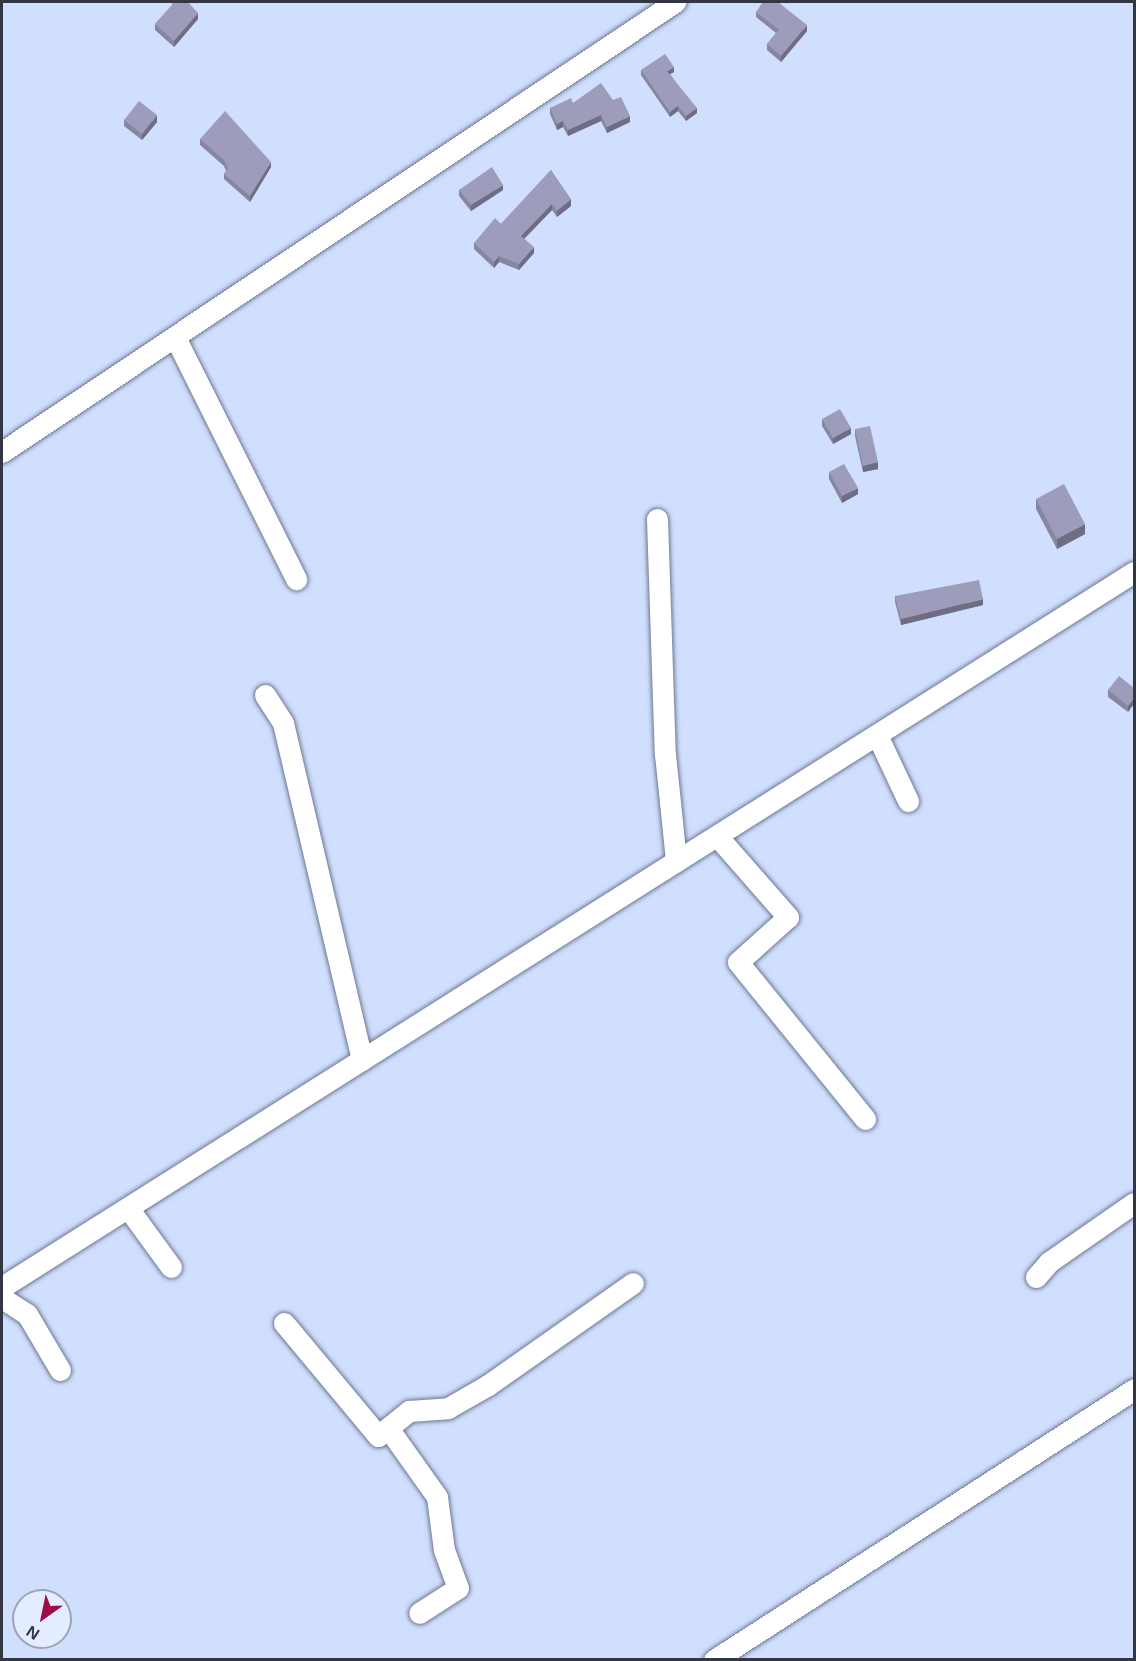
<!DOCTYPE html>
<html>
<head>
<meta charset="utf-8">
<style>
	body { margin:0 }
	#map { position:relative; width:1136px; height:1661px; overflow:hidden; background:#d1dffe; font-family:Helvetica,sans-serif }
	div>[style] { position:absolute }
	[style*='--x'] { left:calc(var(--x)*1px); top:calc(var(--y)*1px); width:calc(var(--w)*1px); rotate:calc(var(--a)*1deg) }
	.roads { filter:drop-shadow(0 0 2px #6b7793) drop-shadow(0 0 2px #6b7793) }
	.street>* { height:21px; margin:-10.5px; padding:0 10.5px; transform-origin:10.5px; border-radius:10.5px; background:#fff }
	.wall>* { inset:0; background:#8786a1 }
	.shaded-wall>* { inset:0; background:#6e6d83 }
	.building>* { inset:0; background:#9d9cbb }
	span { translate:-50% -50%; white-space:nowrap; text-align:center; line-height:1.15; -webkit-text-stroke:4.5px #e4ecff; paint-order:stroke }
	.frame { position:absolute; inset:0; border:3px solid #323743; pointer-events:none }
	.north { position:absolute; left:12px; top:1589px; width:60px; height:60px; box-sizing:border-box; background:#e4ecff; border:2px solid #9da4b4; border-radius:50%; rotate:213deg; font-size:16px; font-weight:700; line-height:24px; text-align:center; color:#323743 }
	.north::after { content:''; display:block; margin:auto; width:21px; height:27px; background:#a30b48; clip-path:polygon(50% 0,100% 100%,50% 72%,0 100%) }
</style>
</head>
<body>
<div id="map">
	<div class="roads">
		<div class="street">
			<i style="--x:175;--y:337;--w:271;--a:63.4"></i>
			<i style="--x:2;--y:452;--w:810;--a:-33.77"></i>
			<i style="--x:657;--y:519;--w:235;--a:88.1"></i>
			<i style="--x:665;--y:754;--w:108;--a:84.1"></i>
			<i style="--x:265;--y:695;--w:33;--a:57"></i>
			<i style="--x:283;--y:723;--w:346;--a:76.8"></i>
			<i style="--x:877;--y:735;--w:73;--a:64.8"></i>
			<i style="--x:717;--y:836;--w:108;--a:48.8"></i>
			<i style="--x:788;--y:917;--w:67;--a:138"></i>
			<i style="--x:738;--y:962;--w:202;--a:51"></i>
			<i style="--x:128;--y:1208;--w:73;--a:53.9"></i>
			<i style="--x:1036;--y:1277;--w:20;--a:-49"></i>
			<i style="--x:1049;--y:1262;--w:103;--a:-34.8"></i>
			<i style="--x:2;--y:1287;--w:1339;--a:-32.28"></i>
			<i style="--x:2;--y:1298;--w:30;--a:33"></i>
			<i style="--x:27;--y:1314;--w:65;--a:59.5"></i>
			<i style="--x:284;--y:1323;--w:147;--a:50.2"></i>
			<i style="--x:378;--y:1436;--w:40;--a:-39"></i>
			<i style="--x:409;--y:1411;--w:39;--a:-4"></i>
			<i style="--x:448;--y:1408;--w:46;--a:-29.9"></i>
			<i style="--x:488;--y:1385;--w:177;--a:-35.1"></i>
			<i style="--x:388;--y:1428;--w:85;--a:54.6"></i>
			<i style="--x:437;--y:1497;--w:53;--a:82.5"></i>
			<i style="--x:444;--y:1550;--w:40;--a:69.8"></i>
			<i style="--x:458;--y:1588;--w:46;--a:147.3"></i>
			<i style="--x:714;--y:1660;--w:500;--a:-32.8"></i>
		</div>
	</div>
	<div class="wall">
		<i style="clip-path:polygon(170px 2px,188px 2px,198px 19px,174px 47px,155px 30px,155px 24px,173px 4px)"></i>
		<i style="clip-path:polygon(756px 12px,807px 31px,781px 62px,767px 50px,767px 44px,776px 33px,756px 17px)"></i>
		<i style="clip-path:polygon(641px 70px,674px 72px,670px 74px,697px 113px,686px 121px,678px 111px,670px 117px,641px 75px)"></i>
		<i style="clip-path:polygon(573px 103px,630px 122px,607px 133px,601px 121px,568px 136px,563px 127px,557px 130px,550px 114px,550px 108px)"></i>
		<i style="clip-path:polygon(124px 120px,157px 122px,142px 140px,124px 126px)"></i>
		<i style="clip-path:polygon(200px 139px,271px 167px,250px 202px,224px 179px,224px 174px,226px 171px,224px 166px,200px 145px)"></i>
		<i style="clip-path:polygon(551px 170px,571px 206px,557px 217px,552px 210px,524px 239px,534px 253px,519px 270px,499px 262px,494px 268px,474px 249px,474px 243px,501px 224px)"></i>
		<i style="clip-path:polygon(459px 190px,503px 190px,471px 211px,459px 196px)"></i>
		<i style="clip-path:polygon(822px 419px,851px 434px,833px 444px,822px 426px)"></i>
		<i style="clip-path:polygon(855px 429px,878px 469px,863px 472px,855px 436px)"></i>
		<i style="clip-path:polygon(829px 472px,858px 494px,842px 503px,829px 479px)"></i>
		<i style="clip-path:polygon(1036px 499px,1085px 534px,1057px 549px,1036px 509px)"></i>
		<i style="clip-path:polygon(895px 596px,983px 605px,901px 625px,895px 602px)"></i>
		<i style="clip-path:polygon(1134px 688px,1128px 712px,1108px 697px,1108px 690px)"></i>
	</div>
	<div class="shaded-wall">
		<i style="clip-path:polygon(198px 13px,198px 19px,174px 47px,174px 41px)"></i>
		<i style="clip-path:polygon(807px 25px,807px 31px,781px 62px,781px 56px)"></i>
		<i style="clip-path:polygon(674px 67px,674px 72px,667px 76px,667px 71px)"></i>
		<i style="clip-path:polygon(678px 106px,678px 111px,670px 117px,670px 112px)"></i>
		<i style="clip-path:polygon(697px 108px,697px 113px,686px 121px,686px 116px)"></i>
		<i style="clip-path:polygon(157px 115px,157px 122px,142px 140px,142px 134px)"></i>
		<i style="clip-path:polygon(601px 115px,601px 121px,568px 136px,568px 130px)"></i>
		<i style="clip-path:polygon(630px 116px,630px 122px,607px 133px,607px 127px)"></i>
		<i style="clip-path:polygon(563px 121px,563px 127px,557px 130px,557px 124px)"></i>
		<i style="clip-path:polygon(271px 162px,271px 167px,250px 202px,250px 196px)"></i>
		<i style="clip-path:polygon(503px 185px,503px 190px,471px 211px,471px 205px)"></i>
		<i style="clip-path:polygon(571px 199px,571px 206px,557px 217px,557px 211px)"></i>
		<i style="clip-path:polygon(552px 204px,552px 210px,521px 242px,521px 236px)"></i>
		<i style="clip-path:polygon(534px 247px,534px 253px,519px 270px,519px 264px)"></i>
		<i style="clip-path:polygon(499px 256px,499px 262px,494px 268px,494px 262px)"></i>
		<i style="clip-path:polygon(851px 428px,851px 434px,833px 444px,833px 438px)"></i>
		<i style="clip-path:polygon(878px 462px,878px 469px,863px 472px,863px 466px)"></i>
		<i style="clip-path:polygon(858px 488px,858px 494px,842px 503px,842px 496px)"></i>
		<i style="clip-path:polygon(1085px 524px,1085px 534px,1057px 549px,1057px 539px)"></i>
		<i style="clip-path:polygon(983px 599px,983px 605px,901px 625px,901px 619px)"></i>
		<i style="clip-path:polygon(1134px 698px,1134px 704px,1128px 712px,1128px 706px)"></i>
	</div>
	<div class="building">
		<i style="clip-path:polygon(175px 2px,188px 2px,198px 13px,174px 41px,155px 24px)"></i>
		<i style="clip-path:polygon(763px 2px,778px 2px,807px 25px,781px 56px,767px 44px,779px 30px,756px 12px)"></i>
		<i style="clip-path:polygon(665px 54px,674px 67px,667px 71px,697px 108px,686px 116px,678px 106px,670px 112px,641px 70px)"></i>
		<i style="clip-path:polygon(601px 83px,613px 100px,621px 97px,630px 116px,607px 127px,601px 115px,568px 130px,563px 121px,557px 124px,550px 108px,571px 98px,573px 103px)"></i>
		<i style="clip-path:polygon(139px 101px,157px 115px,142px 134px,124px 120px)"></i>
		<i style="clip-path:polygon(225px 111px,271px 162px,250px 196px,224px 174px,228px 168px,224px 160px,200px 139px)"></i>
		<i style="clip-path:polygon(492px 167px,503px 185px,471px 205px,459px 190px)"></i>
		<i style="clip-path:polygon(551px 170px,571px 199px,557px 211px,552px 204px,521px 236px,534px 247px,519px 264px,499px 256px,494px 262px,474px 243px,495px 218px,501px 224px)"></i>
		<i style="clip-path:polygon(840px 409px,851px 428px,833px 438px,822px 419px)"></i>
		<i style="clip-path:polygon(870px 426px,878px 462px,863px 466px,855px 429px)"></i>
		<i style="clip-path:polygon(844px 464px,858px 488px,842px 496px,829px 472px)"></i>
		<i style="clip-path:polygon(1064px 484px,1085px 524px,1057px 539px,1036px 499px)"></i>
		<i style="clip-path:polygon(979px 580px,983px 599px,901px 619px,895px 596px)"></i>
		<i style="clip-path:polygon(1119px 676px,1134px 688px,1134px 698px,1128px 706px,1108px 690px)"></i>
	</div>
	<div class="frame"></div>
	<div class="north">N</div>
</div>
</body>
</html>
